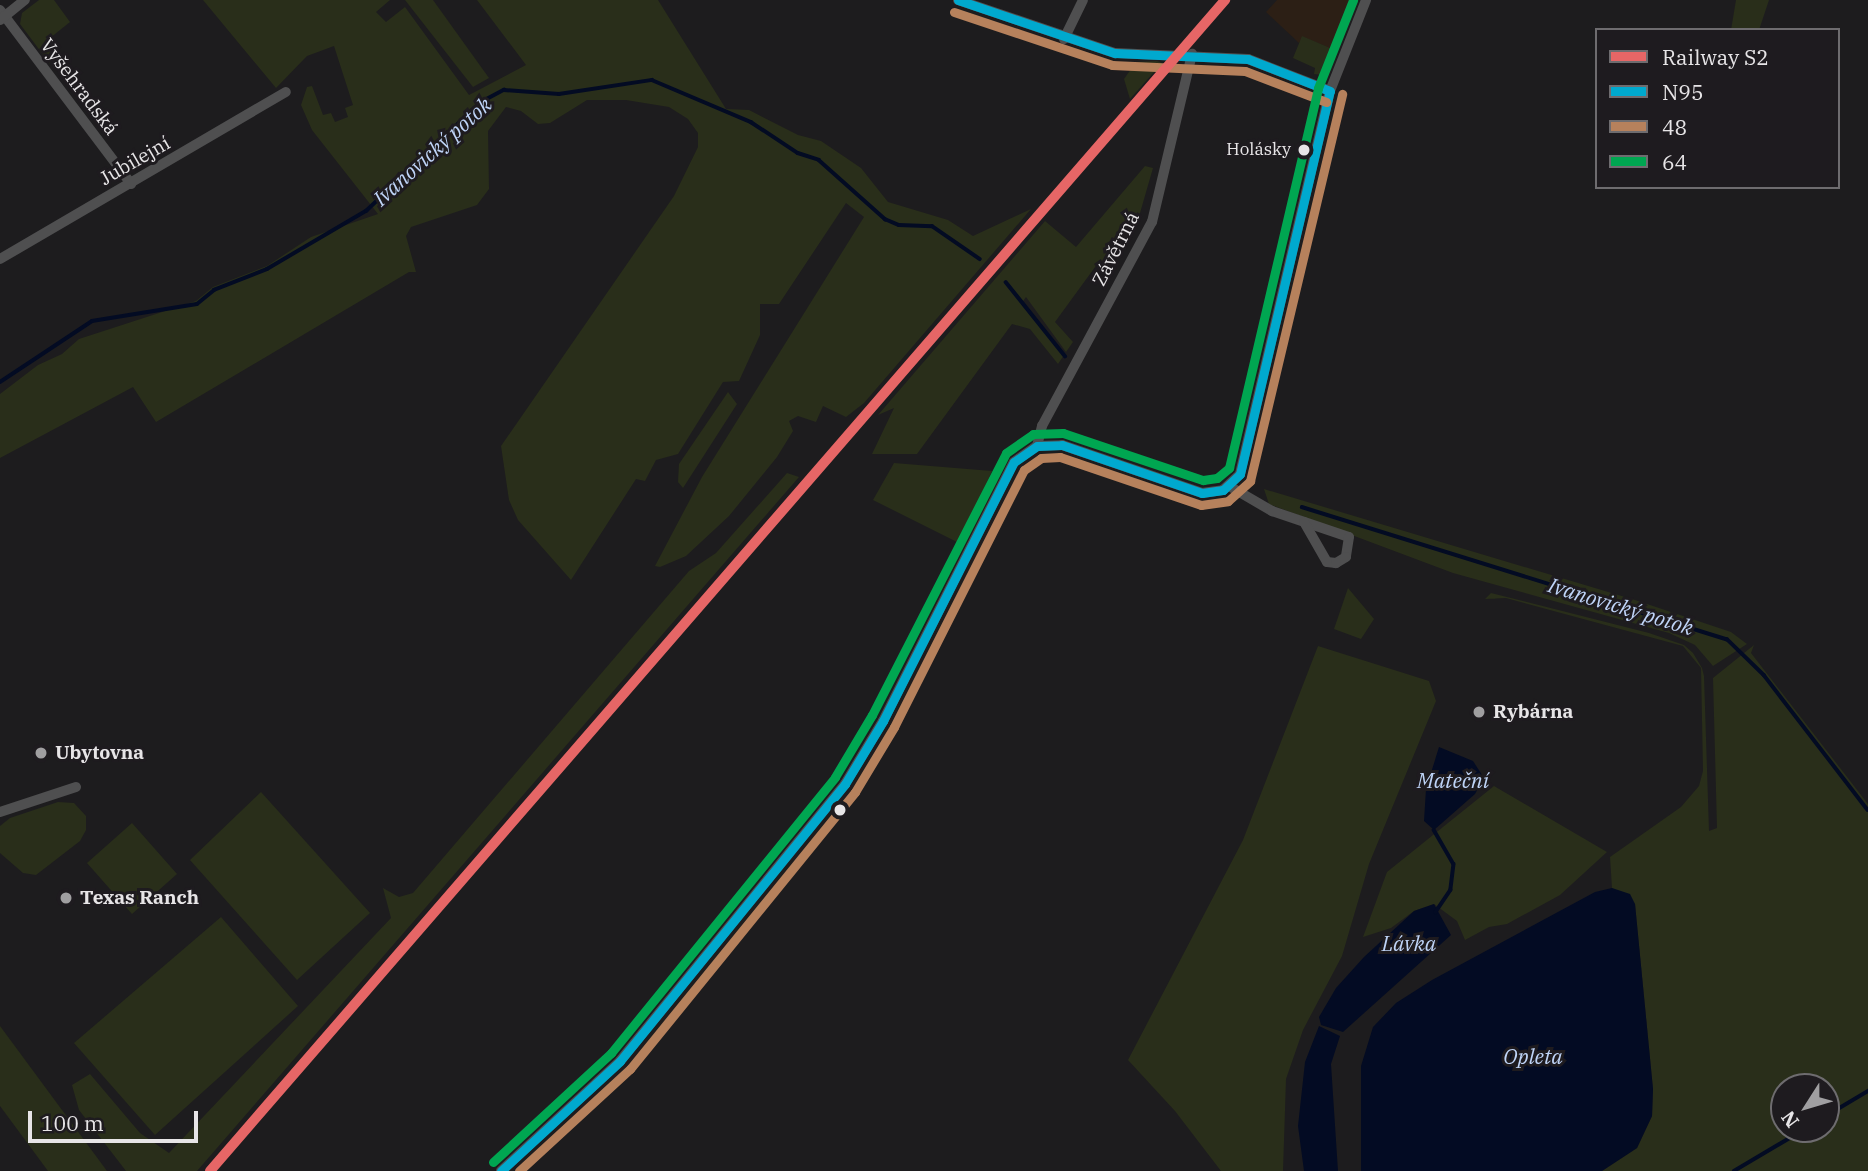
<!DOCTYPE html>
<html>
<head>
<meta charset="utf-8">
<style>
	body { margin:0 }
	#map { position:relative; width:1868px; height:1171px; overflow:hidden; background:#1d1c1e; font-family:"IBM Plex Serif",serif }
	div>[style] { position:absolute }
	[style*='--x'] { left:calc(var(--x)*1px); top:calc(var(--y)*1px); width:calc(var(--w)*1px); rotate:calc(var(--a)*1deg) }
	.education>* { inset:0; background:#2c1f15 }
	.green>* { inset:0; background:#292e1a }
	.water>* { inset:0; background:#030b23 }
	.stream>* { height:3.5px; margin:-1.75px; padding:0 1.75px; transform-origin:1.75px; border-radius:1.75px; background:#030b23 }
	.minor>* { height:10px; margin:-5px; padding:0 5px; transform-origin:5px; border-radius:5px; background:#4f4f50 }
	.bus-1>* { height:9px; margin:-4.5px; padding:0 4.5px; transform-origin:4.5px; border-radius:4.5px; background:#00a9ce }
	.bus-2>* { height:9px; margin:-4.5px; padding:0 4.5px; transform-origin:4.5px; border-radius:4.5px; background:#b6815c }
	.bus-3>* { height:9px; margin:-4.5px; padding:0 4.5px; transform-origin:4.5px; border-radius:4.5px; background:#00a651 }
	.rail-1>* { height:10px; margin:-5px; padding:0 5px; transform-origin:5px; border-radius:5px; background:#e66666 }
	.dots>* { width:19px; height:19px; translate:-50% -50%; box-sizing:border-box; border:4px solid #1e1b1f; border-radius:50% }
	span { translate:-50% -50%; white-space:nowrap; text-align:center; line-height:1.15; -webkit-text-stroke:6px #1e1b1f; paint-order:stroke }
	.bus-label { font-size:17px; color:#e7e5e7 }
	.right { translate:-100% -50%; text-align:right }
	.street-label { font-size:19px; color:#e7e5e7 }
	.poi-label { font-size:19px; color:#e7e5e7; font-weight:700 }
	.left { translate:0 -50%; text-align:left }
	.water-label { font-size:21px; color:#bfd4f7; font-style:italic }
	.legend { position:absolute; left:1595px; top:28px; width:245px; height:161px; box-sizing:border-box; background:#1e1b1f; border:2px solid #6e6c6f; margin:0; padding:9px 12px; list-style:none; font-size:21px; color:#e7e5e7 }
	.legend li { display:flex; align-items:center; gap:14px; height:35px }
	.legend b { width:35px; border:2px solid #6e6c6f }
	.north { position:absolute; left:1770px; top:1073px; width:70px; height:70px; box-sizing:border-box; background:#1e1b1f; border:2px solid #6e6c6f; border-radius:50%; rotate:233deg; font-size:19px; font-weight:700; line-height:28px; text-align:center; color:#e7e5e7 }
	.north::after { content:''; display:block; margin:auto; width:24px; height:32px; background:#a09fa1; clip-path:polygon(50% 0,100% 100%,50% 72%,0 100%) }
	.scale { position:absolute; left:28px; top:1111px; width:170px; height:32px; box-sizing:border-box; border:4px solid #e7e5e7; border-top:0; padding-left:9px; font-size:21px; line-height:24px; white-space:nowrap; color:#e7e5e7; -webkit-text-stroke:5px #1e1b1f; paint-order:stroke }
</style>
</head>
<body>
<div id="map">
	<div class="education">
		<i style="clip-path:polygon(1277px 0,1355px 0,1337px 35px,1341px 37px,1335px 50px,1303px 37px,1299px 43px,1266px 12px)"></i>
	</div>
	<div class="green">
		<i style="clip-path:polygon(39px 0,54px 0,70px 22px,45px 42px,57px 58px,50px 64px,20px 24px,22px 13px)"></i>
		<i style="clip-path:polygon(203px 0,390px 0,376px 12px,386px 22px,405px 7px,469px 95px,526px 65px,477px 0,658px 0,726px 109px,749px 110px,798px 135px,821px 141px,861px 168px,888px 202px,948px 220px,973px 236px,1031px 209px,864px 403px,846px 417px,823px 406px,816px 422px,798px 416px,789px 421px,793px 431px,777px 457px,729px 516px,686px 556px,660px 567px,655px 566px,702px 477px,864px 217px,846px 203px,779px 304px,760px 304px,760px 335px,739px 381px,723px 382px,678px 454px,656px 460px,645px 481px,636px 479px,571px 580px,518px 520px,509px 500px,501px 446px,674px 196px,698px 147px,698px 133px,688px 119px,669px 107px,626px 100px,587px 100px,550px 123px,538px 124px,521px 111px,506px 107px,488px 131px,489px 189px,477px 205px,411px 227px,406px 236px,416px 272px,409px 272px,156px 422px,133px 387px,0 458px,0 394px,38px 365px,62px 354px,79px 339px,196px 301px,213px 287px,267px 266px,311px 237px,378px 214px,312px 130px,301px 105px,307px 87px,312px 86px,323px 115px,331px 113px,335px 122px,348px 117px,345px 108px,353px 105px,334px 46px,307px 56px,276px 88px)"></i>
		<i style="clip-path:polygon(405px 0,433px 0,489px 78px,473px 87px)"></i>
		<i style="clip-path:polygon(1736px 0,1769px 0,1759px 30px,1731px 30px)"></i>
		<i style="clip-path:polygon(1302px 36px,1335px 50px,1322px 75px,1314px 74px,1315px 68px,1293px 58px)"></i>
		<i style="clip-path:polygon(1157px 61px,1162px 63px,1130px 99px,1124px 79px,1136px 62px)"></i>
		<i style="clip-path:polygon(1145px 166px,1153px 168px,1138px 220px,1112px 271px,1098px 263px,1055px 322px,1073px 342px,1066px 352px,1026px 297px,1021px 304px,1064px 355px,1058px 364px,1030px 329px,1012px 324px,917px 454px,872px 454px,894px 408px,878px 415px,1045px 221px,1076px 247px)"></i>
		<i style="clip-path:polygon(728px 392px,737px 404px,683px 488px,678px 482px,679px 464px)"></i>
		<i style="clip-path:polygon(894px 463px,992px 471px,959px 543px,873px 500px)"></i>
		<i style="clip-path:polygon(787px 473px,799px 477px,197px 1171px,126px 1171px,79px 1110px,72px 1085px,90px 1074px,140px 1133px,169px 1153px,391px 918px,383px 888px,399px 897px,413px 893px,689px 571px,716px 553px)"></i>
		<i style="clip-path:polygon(1264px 489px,1635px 600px,1731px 632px,1747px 644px,1713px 666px,1695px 645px,1669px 633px,1453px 573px,1269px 504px)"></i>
		<i style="clip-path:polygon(1348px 588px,1374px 619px,1361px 639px,1334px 629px)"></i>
		<i style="clip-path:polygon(evenodd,1491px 593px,1649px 633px,1684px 645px,1693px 653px,1702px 668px,1704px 676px,1709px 831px,1717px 828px,1713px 678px,1754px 645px,1751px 653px,1868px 804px,1868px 1171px,1602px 1171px,1637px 1148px,1652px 1116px,1653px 1089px,1635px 904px,1612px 888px,1610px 857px,1681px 807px,1699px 786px,1703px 771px,1701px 668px,1683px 646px,1506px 598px,1485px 599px,1491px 593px,1784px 1087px,1826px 1087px,1826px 1129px,1784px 1129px,1784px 1087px)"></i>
		<i style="clip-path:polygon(1318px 646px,1429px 681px,1436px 701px,1369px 864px,1342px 956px,1303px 1030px,1286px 1079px,1283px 1171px,1221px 1171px,1175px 1111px,1128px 1060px,1243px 840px)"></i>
		<i style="clip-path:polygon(1494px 786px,1607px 852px,1560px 895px,1507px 924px,1489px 927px,1465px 940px,1457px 921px,1434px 904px,1414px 911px,1391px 928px,1363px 937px,1387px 872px)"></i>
		<i style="clip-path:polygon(261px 792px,370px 913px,297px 980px,190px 860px)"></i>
		<i style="clip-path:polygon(58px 802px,74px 803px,86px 816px,86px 830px,80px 841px,36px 875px,23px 873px,0 853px,0 826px,10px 818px)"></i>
		<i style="clip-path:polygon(132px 823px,177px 874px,132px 914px,87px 863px)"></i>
		<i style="clip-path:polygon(221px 917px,298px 1006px,155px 1135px,74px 1043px)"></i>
		<i style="clip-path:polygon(0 1026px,107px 1171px,48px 1171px,0 1106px)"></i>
	</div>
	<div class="water">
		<i style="clip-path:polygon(1439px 747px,1473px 761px,1484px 778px,1475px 794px,1434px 830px,1424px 821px,1426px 789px)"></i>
		<i style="clip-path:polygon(1612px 888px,1630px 894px,1635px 904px,1653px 1089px,1652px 1116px,1637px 1148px,1602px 1171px,1361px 1171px,1361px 1066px,1373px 1027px,1396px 1003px,1432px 980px,1595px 892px)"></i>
		<i style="clip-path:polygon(1434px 904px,1451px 935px,1343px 1032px,1321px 1025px,1319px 1017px,1336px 988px,1364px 957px,1414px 911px)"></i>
		<i style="clip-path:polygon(1319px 1026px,1340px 1036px,1331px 1064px,1338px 1171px,1304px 1171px,1298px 1126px,1305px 1062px)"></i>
	</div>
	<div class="stream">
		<i style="--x:1006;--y:282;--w:95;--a:51.4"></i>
		<i style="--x:0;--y:382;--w:110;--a:-33.5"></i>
		<i style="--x:92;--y:321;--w:106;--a:-9.2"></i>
		<i style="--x:197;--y:304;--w:22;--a:-39"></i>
		<i style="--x:214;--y:290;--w:57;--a:-21.6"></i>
		<i style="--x:267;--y:269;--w:115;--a:-30.4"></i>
		<i style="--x:366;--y:211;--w:158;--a:-43.5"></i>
		<i style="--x:481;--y:102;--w:26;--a:-28"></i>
		<i style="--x:504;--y:90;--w:55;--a:4.2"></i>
		<i style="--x:559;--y:94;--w:94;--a:-8.6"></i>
		<i style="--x:652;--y:80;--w:108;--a:23"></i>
		<i style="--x:751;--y:122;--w:56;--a:33.4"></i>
		<i style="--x:798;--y:153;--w:22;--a:18"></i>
		<i style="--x:819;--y:160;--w:89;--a:41.8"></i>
		<i style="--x:885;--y:219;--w:15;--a:23"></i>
		<i style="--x:899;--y:225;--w:33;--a:2"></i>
		<i style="--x:932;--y:226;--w:58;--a:34.5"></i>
		<i style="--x:1302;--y:507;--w:445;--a:17.3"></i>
		<i style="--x:1727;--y:639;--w:52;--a:44.2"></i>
		<i style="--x:1764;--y:675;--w:170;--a:52.4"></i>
		<i style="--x:1434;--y:830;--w:39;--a:60"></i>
		<i style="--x:1454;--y:864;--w:26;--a:97"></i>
		<i style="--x:1451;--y:890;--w:27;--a:124"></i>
		<i style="--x:1826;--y:1116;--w:49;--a:-30.8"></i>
		<i style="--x:1734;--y:1171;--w:82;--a:-30.6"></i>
	</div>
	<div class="minor">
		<i style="--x:958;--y:0;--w:166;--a:18.7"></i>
		<i style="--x:1115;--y:53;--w:133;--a:2.6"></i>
		<i style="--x:1248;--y:59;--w:88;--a:21.3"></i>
		<i style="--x:0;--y:10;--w:218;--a:53"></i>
		<i style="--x:0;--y:20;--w:32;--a:-39"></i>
		<i style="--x:1064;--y:39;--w:43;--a:-64"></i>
		<i style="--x:0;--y:259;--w:331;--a:-30.3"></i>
		<i style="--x:1037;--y:446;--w:21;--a:-76"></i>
		<i style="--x:1042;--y:426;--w:232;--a:-61.7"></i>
		<i style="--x:1152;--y:222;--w:173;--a:-76.6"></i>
		<i style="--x:1229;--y:486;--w:50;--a:30.2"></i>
		<i style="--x:1272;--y:511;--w:81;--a:18.7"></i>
		<i style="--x:1349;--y:537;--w:20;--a:99"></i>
		<i style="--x:1346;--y:557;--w:12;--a:149"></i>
		<i style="--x:1336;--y:563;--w:9;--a:-174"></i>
		<i style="--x:1327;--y:562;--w:46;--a:-119.9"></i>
		<i style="--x:0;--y:812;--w:80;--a:-18.2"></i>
		<i style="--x:501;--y:1171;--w:162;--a:-42.7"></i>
		<i style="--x:620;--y:1061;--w:357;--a:-50.9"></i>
		<i style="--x:845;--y:784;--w:74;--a:-58.9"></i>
		<i style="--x:883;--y:721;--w:290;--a:-63.2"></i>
		<i style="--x:1014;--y:462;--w:28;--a:-35"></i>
		<i style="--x:1037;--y:446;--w:25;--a:-2"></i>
		<i style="--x:1062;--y:445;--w:148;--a:18.9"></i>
		<i style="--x:1202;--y:493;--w:21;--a:-8"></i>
		<i style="--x:1223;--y:490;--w:23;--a:-43"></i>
		<i style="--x:1240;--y:474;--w:393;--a:-76.8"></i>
		<i style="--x:1330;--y:91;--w:98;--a:-68.4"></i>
	</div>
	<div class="bus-1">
		<i style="--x:958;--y:0;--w:166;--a:18.7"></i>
		<i style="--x:1115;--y:53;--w:133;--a:2.6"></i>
		<i style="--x:1248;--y:59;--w:88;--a:21.3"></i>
		<i style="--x:501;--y:1171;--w:162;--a:-42.7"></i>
		<i style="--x:620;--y:1061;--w:357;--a:-50.9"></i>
		<i style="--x:845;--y:784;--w:74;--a:-58.9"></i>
		<i style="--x:883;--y:721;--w:290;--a:-63.2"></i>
		<i style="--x:1014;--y:462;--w:28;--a:-35"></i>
		<i style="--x:1037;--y:446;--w:25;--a:-2"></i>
		<i style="--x:1062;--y:445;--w:148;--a:18.9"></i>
		<i style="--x:1202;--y:493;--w:21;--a:-8"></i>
		<i style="--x:1223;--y:490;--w:23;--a:-43"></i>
		<i style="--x:1240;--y:474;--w:393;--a:-76.8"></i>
	</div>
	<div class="bus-2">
		<i style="--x:954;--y:12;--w:167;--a:18.5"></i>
		<i style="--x:1112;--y:65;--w:133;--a:2.6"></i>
		<i style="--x:1245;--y:71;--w:87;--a:20.9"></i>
		<i style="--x:519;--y:1171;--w:151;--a:-42.6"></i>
		<i style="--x:630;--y:1069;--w:357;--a:-50.9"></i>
		<i style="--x:855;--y:792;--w:76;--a:-59"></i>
		<i style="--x:894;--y:727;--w:288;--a:-63.2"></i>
		<i style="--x:1024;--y:470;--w:21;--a:-35"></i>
		<i style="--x:1041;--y:458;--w:19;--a:-3"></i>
		<i style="--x:1060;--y:457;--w:149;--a:18.8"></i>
		<i style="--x:1201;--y:505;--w:27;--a:-8"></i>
		<i style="--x:1228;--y:501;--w:30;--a:-42"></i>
		<i style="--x:1250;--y:481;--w:398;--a:-76.6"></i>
	</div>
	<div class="bus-3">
		<i style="--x:493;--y:1162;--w:161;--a:-42.7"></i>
		<i style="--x:611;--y:1053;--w:355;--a:-50.9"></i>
		<i style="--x:835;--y:777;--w:72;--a:-59.2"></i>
		<i style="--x:872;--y:715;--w:294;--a:-62.9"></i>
		<i style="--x:1006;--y:453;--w:33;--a:-35"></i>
		<i style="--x:1033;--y:434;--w:30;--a:-2"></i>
		<i style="--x:1063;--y:433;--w:148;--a:18.6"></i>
		<i style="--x:1203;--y:480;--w:14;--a:-8"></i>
		<i style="--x:1217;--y:478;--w:16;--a:-40"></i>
		<i style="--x:1229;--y:468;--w:390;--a:-76.8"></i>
		<i style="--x:1318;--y:88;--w:95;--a:-68.3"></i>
	</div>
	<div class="rail-1">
		<i style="--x:210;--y:1171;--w:1550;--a:-49.08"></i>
	</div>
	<div class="dots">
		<i style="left:1304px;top:150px;background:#e7e5e7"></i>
		<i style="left:1479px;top:712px;background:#a09fa1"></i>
		<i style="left:41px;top:753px;background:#a09fa1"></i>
		<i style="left:840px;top:810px;background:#e7e5e7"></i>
		<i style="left:66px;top:898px;background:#a09fa1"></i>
	</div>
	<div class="bus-label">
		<span class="right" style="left:1291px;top:150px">Holásky</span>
	</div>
	<div class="street-label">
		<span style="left:79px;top:87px;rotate:53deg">Vyšehradská</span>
		<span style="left:135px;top:161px;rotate:-30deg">Jubilejní</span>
		<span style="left:1116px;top:249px;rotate:-63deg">Závětrná</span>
	</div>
	<div class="poi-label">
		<span class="left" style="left:1493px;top:712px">Rybárna</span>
		<span class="left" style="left:55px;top:753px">Ubytovna</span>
		<span class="left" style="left:80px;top:898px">Texas Ranch</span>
	</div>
	<div class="water-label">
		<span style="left:432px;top:151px;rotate:-42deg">Ivanovický potok</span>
		<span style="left:1621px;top:606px;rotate:17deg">Ivanovický potok</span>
		<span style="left:1453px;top:780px">Mateční</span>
		<span style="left:1409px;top:943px">Lávka</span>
		<span style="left:1533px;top:1056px">Opleta</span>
	</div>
	<ul class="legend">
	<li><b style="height:9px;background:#e66666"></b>Railway S2</li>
	<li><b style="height:9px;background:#00a9ce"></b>N95</li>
	<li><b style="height:9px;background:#b6815c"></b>48</li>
	<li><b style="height:9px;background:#00a651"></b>64</li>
	</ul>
	<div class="north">N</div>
	<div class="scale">100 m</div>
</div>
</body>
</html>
